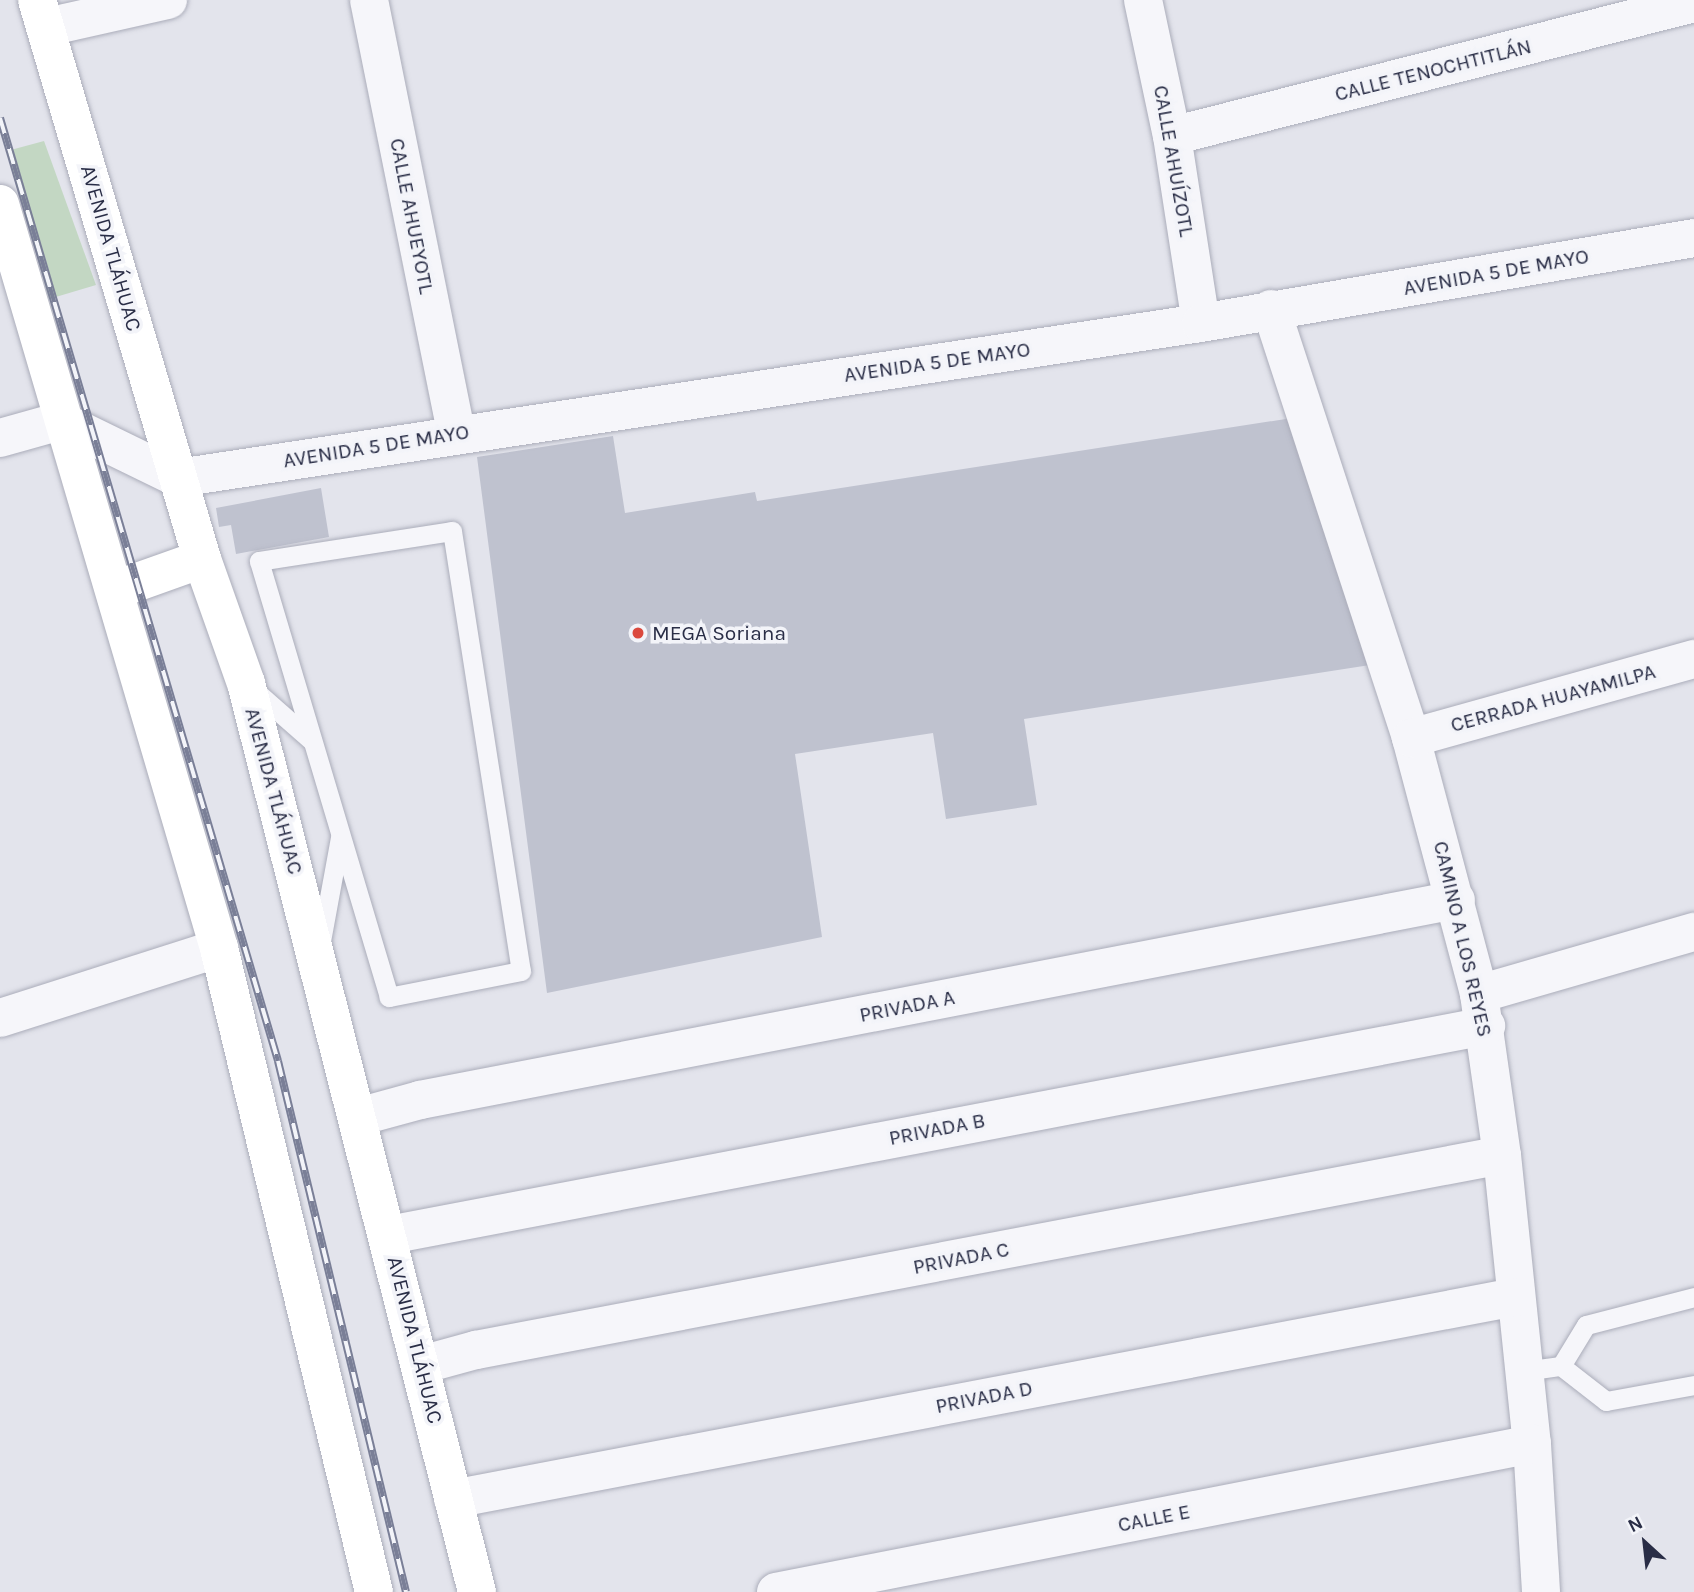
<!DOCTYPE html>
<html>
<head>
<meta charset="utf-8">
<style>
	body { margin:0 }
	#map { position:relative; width:1694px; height:1592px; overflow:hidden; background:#e3e4ec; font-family:Karla,sans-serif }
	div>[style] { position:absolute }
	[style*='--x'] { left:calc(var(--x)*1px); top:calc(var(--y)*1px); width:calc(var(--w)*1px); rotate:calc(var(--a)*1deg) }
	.green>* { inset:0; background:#c3d7c3 }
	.building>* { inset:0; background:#bfc2cf }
	.roads { filter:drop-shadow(0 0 2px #abadba) drop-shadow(0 0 2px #abadba) }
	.service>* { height:19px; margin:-9.5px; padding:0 9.5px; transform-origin:9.5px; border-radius:9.5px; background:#f6f6fa }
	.minor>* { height:38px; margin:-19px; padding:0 19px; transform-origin:19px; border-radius:19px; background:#f6f6fa }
	.tertiary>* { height:38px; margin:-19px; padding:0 19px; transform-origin:19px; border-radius:19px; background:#f6f6fa }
	.secondary>* { height:38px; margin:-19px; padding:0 19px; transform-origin:19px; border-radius:19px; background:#fff }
	.rail>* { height:8px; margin-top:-4px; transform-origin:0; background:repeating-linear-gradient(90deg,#f3f4f9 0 16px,#7a7f97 0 32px); box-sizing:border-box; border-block:2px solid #7a7f97 }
	.dots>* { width:19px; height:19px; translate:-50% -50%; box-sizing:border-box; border:4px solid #f3f4f9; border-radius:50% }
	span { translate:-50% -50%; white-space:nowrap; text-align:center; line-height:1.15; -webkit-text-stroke:7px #f3f4f9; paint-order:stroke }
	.street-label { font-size:21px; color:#292d46 }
	.poi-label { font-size:21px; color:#292d46 }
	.left { translate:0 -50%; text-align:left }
	.north { position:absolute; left:1610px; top:1508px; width:70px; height:70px; -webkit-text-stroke:5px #f3f4f9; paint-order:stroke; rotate:333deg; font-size:19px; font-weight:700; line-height:28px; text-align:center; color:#292d46 }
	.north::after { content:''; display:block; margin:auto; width:24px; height:32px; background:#292d46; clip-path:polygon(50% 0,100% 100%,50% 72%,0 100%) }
</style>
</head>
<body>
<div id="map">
	<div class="green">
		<i style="clip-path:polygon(44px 141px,96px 285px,49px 299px,7px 151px)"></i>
	</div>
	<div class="building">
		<i style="clip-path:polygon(1292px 418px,1370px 665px,1024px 719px,1037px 805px,946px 819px,933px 733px,795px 754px,822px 937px,547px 993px,477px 457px,613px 436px,625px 513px,755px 492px,757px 501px)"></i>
		<i style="clip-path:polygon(321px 488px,329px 537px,236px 554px,231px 525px,219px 527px,216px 508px)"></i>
	</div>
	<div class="roads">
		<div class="service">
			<i style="--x:452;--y:531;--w:445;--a:81.1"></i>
			<i style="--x:521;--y:971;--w:135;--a:168.9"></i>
			<i style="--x:389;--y:997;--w:455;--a:-106.6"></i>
			<i style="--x:259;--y:561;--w:195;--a:-8.8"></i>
			<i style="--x:253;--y:689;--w:79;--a:41.4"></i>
			<i style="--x:321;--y:941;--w:106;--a:-79.6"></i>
			<i style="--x:1561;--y:1366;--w:48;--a:-58.6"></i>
			<i style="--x:1586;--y:1325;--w:112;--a:-14.5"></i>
			<i style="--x:1524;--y:1371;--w:37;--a:-8"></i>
			<i style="--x:1561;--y:1366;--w:57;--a:37.9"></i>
			<i style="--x:1606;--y:1401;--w:89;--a:-10.3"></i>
		</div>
		<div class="minor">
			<i style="--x:369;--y:0;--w:442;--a:78.6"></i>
			<i style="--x:1143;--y:0;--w:139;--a:78"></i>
			<i style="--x:1172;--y:136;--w:189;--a:81.2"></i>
			<i style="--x:47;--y:27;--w:124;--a:-12.6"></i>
			<i style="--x:1172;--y:136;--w:539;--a:-14.29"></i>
			<i style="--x:1271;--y:309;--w:451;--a:71.9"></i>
			<i style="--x:1411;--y:738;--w:265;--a:75.1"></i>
			<i style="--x:1479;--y:994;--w:163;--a:81.9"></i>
			<i style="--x:1502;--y:1155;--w:291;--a:84.1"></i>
			<i style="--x:1532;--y:1444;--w:148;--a:86.5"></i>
			<i style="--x:0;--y:438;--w:63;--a:-15.6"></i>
			<i style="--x:1411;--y:738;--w:294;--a:-15.6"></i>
			<i style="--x:1479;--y:994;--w:224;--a:-16.1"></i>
			<i style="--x:0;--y:1018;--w:230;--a:-17.7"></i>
			<i style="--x:358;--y:1117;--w:64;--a:-15.3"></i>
			<i style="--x:420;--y:1100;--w:1055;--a:-10.93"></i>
			<i style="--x:389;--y:1235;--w:1117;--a:-10.79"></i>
			<i style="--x:421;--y:1365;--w:57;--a:-15.3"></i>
			<i style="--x:476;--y:1350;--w:1044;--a:-10.76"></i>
			<i style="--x:453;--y:1499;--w:1081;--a:-10.77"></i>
			<i style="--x:776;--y:1592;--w:770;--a:-11.08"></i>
		</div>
		<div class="tertiary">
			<i style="--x:61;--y:421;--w:130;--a:26"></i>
			<i style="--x:178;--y:478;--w:1035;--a:-8.62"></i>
			<i style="--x:1201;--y:323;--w:500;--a:-9.78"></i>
		</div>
		<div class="secondary">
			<i style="--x:37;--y:0;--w:583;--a:73.55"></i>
			<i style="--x:202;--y:559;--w:132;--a:70.5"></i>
			<i style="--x:246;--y:683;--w:938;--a:75.74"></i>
			<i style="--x:0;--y:204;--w:776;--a:73.6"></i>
			<i style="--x:219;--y:948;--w:662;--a:76.47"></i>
			<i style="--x:115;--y:590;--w:92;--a:-19.6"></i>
		</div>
	</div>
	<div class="rail">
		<i style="--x:0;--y:118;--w:983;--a:73.57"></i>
		<i style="--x:278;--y:1061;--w:546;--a:76.45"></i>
	</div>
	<div class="dots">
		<i style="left:638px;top:633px;background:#db493e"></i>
	</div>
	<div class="street-label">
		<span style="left:1433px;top:70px;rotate:-14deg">CALLE TENOCHTITLÁN</span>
		<span style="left:1174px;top:161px;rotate:80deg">CALLE AHUÍZOTL</span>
		<span style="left:412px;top:216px;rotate:79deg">CALLE AHUEYOTL</span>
		<span style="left:111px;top:248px;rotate:74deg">AVENIDA TLÁHUAC</span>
		<span style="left:1496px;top:272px;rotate:-10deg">AVENIDA 5 DE MAYO</span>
		<span style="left:937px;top:362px;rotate:-8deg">AVENIDA 5 DE MAYO</span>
		<span style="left:376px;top:446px;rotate:-9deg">AVENIDA 5 DE MAYO</span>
		<span style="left:1553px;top:698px;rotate:-15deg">CERRADA HUAYAMILPA</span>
		<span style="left:274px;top:791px;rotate:75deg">AVENIDA TLÁHUAC</span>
		<span style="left:1463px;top:939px;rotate:77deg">CAMINO A LOS REYES</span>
		<span style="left:907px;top:1006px;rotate:-11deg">PRIVADA A</span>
		<span style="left:937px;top:1129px;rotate:-11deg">PRIVADA B</span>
		<span style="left:961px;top:1258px;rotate:-11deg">PRIVADA C</span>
		<span style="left:415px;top:1340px;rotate:76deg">AVENIDA TLÁHUAC</span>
		<span style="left:984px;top:1397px;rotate:-11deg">PRIVADA D</span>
		<span style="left:1154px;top:1518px;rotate:-11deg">CALLE E</span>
	</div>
	<div class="poi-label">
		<span class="left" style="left:652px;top:633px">MEGA Soriana</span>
	</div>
	<div class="north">N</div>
</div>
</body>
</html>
